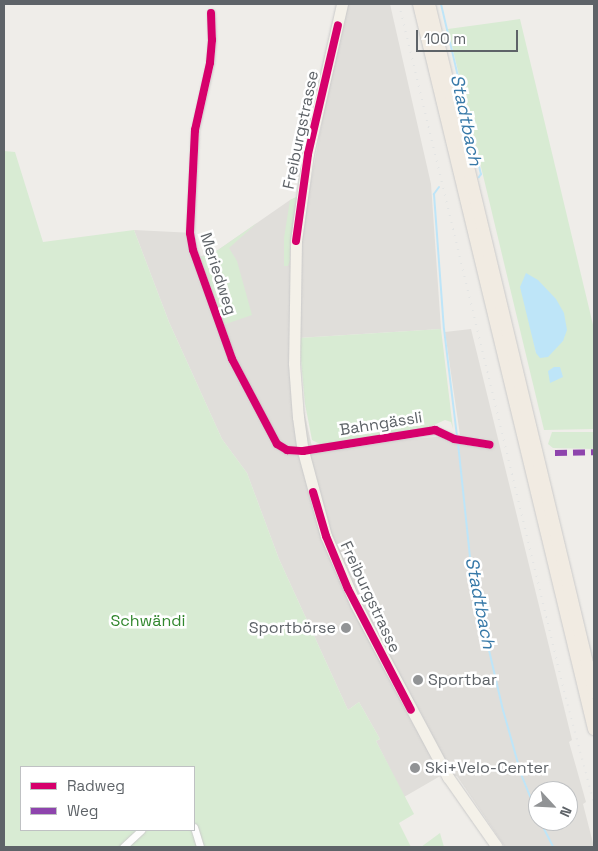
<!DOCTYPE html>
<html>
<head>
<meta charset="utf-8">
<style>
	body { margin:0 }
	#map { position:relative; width:598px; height:851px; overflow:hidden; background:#efede9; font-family:"Space Grotesk",sans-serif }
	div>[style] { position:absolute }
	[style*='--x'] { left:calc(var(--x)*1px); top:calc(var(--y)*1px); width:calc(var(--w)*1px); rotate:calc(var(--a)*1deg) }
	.industrial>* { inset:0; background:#e0deda }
	.green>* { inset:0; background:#d8ebd3 }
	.water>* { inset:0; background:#bee5f8 }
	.stream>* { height:2px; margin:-1px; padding:0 1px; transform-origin:1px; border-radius:1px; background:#bee5f8 }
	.roads { filter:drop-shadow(0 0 1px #cacaca) drop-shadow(0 0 1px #cacaca) }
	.minor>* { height:7px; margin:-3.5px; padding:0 3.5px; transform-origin:3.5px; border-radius:3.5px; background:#fdfcfc }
	.primary>* { height:11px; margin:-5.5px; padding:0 5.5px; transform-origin:5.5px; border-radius:5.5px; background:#f4f1e9 }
	.motorway>* { height:12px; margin:-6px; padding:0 6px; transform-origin:6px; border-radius:6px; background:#f1ebe2 }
	.rail>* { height:2px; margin-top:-1px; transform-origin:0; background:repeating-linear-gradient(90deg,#e3e4e3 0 1px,transparent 0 7px) }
	.quiet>* { height:6px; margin-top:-3px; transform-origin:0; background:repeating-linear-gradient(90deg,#8e44ad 0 12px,transparent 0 18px) }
	.cycleway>* { height:8px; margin:-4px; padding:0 4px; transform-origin:4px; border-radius:4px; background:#d6006c }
	.dots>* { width:14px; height:14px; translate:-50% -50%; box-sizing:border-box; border:2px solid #fff; border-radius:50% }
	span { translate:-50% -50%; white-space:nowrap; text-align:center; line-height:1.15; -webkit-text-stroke:5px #fff; paint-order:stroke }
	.street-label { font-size:16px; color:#5e6368 }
	.park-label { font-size:16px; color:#32872e }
	.poi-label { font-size:16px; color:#5e6368 }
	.right { translate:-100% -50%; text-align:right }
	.left { translate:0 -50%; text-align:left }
	.water-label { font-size:18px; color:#3779a8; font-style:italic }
	.frame { position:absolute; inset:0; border:5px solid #5e6368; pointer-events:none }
	.legend { position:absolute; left:20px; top:766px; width:175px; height:65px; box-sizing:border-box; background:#fff; border:1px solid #bfc1c3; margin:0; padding:6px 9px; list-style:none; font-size:15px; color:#5e6368 }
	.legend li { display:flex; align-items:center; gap:10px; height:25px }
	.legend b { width:25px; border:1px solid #bfc1c3 }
	.north { position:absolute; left:528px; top:781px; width:50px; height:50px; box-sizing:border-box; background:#fff; border:1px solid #bfc1c3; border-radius:50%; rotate:115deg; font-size:14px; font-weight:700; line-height:20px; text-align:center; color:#5e6368 }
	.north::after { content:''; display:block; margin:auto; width:18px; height:22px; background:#919395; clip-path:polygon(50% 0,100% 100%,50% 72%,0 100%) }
	.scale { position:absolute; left:416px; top:30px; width:102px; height:22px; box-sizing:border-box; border:2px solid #5e6368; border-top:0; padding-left:6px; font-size:15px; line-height:18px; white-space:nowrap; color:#5e6368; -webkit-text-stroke:4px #fff; paint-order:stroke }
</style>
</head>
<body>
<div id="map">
	<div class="industrial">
		<i style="clip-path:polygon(evenodd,344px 4px,390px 4px,431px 184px,441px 329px,298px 338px,300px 393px,312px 447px,460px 435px,445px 332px,471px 329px,572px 740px,569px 742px,586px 802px,583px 804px,594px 847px,505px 847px,457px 776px,442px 775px,404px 797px,376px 741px,380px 739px,359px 702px,348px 710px,279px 559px,247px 473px,222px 439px,169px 322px,134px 230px,194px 233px,199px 257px,218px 250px,290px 200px,309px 192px,344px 4px,538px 791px,568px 791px,568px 821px,538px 821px,538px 791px)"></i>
	</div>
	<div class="green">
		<i style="clip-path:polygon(evenodd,520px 19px,594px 329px,594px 429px,544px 430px,448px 29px,520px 19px,533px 337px,563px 341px,536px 353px,533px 337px)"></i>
		<i style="clip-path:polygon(evenodd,4px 151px,15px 152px,43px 242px,134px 230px,169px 322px,222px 439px,247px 473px,279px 559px,348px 710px,359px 702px,380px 739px,376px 741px,414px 814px,399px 823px,411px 847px,4px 847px,4px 151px,21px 767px,194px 767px,194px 830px,21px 830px,21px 767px)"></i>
		<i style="clip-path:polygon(296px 197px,290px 237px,290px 261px,288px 266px,284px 266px,284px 238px,290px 200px)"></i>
		<i style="clip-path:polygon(257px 223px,229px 248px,237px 261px,252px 315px,223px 325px,199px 258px,218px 250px)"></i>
		<i style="clip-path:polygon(441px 329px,453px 429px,451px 422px,445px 420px,427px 428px,322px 445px,312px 440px,305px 404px,299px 338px)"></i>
		<i style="clip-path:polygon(552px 432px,594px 432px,594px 449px,553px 448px,548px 444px)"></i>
		<i style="clip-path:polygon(440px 833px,444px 847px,421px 847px)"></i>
	</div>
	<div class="water">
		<i style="clip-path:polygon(526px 273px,538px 280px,556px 299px,564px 313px,567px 330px,563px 341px,548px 357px,540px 358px,536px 353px,520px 287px)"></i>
		<i style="clip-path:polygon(554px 367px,560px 367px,563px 377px,550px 383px,548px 371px)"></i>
	</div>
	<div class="stream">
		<i style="--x:441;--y:4;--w:175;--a:76.8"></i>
		<i style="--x:481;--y:174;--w:4;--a:124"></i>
		<i style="--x:439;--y:187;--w:9;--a:126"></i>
		<i style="--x:434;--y:194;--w:135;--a:85.8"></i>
		<i style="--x:444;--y:329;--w:108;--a:83.1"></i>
		<i style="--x:458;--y:443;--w:135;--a:84"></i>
		<i style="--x:472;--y:577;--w:137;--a:76.9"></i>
		<i style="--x:503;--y:710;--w:66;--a:74.3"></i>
		<i style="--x:521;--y:774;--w:45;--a:68"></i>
		<i style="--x:540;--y:821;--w:29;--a:63"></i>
	</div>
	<div class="roads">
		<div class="minor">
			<i style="--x:211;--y:13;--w:27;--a:88"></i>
			<i style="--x:212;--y:40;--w:23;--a:95"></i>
			<i style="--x:210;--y:63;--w:69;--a:102.6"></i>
			<i style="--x:195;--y:130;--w:103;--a:92.8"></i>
			<i style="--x:190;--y:233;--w:17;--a:80"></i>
			<i style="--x:193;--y:250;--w:116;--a:70.3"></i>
			<i style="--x:232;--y:359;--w:96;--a:62.1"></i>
			<i style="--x:277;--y:444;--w:12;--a:31"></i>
			<i style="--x:287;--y:450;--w:16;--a:4"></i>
			<i style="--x:303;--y:451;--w:134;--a:-9"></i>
			<i style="--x:435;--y:430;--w:21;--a:25"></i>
			<i style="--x:454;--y:439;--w:36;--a:9"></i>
			<i style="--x:194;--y:827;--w:21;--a:73"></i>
			<i style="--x:123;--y:847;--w:25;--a:-43"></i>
		</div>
		<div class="primary">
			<i style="--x:342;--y:4;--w:154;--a:102.8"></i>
			<i style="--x:308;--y:154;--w:88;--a:97.9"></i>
			<i style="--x:296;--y:241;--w:122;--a:90.9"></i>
			<i style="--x:294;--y:363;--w:54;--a:85.8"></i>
			<i style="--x:298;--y:417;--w:34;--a:82"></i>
			<i style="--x:303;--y:451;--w:88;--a:74.9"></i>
			<i style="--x:326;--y:536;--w:75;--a:66.5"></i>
			<i style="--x:356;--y:605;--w:195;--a:61.9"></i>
			<i style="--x:448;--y:777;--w:85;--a:55"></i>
		</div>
		<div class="motorway">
			<i style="--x:419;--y:4;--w:746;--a:76.43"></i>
			<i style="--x:429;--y:4;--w:708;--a:76.51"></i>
		</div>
	</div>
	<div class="rail">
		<i style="--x:399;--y:4;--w:707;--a:76.49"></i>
		<i style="--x:564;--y:691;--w:117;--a:75.1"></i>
	</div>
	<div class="quiet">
		<i style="--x:555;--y:453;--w:39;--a:-1"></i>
	</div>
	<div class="cycleway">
		<i style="--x:211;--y:13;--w:27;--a:88"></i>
		<i style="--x:212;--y:40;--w:23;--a:95"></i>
		<i style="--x:210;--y:63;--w:69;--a:102.6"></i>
		<i style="--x:195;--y:130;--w:103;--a:92.8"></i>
		<i style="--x:190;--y:233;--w:17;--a:80"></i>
		<i style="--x:193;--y:250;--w:116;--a:70.3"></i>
		<i style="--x:232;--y:359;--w:96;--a:62.1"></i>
		<i style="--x:277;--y:444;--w:12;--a:31"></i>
		<i style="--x:287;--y:450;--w:16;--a:4"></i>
		<i style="--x:303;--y:451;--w:134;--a:-9"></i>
		<i style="--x:435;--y:430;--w:21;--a:25"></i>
		<i style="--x:454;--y:439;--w:36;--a:9"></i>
		<i style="--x:296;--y:241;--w:88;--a:-82.1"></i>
		<i style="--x:308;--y:154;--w:132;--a:-76.9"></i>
		<i style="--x:313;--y:492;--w:46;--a:73.5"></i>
		<i style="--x:326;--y:536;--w:57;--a:67.5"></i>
		<i style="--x:348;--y:589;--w:136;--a:62.5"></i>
	</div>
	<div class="dots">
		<i style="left:346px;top:628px;background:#919395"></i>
		<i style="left:418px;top:680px;background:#919395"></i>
		<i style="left:415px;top:768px;background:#919395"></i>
	</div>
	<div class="street-label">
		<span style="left:301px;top:130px;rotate:-78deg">Freiburgstrasse</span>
		<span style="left:218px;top:274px;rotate:72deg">Meriedweg</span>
		<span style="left:381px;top:424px;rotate:-9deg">Bahngässli</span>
		<span style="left:370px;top:597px;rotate:65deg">Freiburgstrasse</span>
	</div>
	<div class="park-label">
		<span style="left:148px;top:621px">Schwändi</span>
	</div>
	<div class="poi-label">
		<span class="right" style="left:336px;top:628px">Sportbörse</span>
		<span class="left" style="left:428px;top:680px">Sportbar</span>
		<span class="left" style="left:425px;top:768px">Ski+Velo-Center</span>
	</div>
	<div class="water-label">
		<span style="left:466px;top:120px;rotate:78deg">Stadtbach</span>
		<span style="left:480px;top:603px;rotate:79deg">Stadtbach</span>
	</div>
	<div class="frame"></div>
	<ul class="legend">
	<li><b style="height:6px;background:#d6006c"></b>Radweg</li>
	<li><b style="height:6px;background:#8e44ad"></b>Weg</li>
	</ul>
	<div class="north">N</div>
	<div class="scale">100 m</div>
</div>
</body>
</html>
